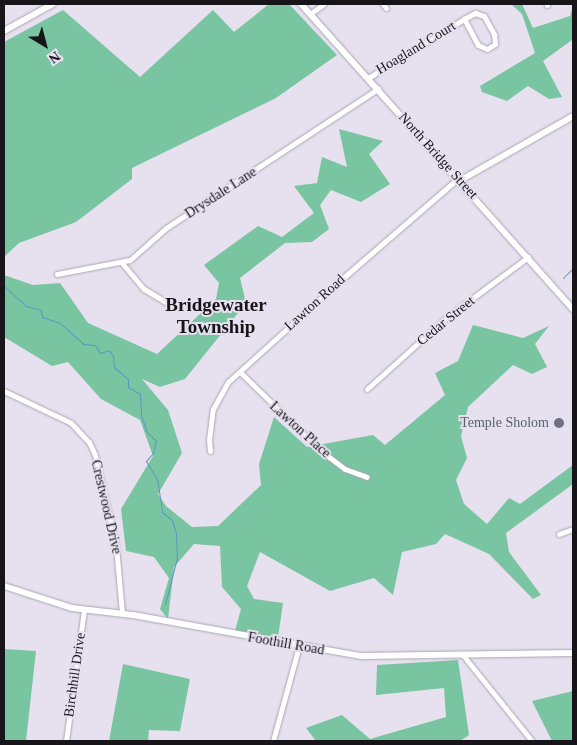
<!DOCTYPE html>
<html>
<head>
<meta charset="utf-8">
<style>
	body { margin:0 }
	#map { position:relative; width:577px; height:745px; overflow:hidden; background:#e6e0ef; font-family:Georgia,serif }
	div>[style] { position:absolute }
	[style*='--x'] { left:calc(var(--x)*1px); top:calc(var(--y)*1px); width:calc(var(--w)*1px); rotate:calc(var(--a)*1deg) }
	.forest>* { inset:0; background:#79c5a2 }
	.stream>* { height:1px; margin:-0.5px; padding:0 0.5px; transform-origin:0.5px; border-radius:0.5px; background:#5c96c3 }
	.roads { filter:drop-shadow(0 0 1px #aba5b3) drop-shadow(0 0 1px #aba5b3) }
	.minor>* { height:5px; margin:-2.5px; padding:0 2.5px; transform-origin:2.5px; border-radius:2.5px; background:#fff }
	.tertiary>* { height:6px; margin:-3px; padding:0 3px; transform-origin:3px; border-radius:3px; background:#fff }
	.dots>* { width:14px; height:14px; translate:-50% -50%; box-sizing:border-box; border:2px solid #e6e0ef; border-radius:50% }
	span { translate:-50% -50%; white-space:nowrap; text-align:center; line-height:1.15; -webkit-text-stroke:4px #e6e0ef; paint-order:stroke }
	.street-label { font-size:14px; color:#17151a }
	.worship-label { font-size:14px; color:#5b616d }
	.right { translate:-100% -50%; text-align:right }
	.district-label { font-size:19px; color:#17151a; font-weight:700 }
	.frame { position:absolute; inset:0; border:5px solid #17151a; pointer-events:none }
	.north { position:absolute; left:20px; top:20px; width:50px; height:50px; -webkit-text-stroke:4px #e6e0ef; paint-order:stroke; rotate:143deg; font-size:14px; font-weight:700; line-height:20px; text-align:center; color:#17151a }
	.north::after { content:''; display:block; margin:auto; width:18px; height:22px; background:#17151a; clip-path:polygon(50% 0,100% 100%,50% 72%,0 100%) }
</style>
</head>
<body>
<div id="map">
	<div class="forest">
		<i style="clip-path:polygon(269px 4px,289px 4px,337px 55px,276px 98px,132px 168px,132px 179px,76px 222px,19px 243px,4px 257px,4px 42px,63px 10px,140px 77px,213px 10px,234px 32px)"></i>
		<i style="clip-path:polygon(511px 4px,522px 4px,533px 28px,570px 16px,573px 6px,573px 45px,572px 40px,543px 61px,562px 97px,549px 99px,528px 86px,507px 101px,482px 92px,480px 86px,535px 53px,522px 14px)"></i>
		<i style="clip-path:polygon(339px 129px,383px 141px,369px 154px,390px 184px,361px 202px,331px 190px,320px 205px,329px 229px,312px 242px,285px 243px,240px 278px,246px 303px,185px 379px,160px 387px,142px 379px,168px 410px,182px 453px,158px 494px,166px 506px,192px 527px,218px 526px,261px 485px,259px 464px,274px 417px,307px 447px,373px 435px,385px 445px,445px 395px,435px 373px,458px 361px,473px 325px,523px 338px,549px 326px,535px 344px,547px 367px,532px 374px,513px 365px,468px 407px,461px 436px,467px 458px,456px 480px,464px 504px,487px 524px,509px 498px,520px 504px,573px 465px,573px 484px,506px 533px,509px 552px,541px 595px,533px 599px,489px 554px,445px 534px,436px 544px,402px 552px,393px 595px,374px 578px,330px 591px,260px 552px,247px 586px,254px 599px,283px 603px,278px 638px,235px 631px,241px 609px,222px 587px,220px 546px,194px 544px,174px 567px,168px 619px,160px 609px,169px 578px,154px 557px,126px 551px,121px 509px,153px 456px,140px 420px,101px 399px,68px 362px,52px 366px,4px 337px,4px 275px,33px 285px,60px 283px,88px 323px,157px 354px,216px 299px,219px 283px,204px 265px,258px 226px,282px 237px,314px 213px,294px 186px,317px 183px,322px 157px,347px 167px)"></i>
		<i style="clip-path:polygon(4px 649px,36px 651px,26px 741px,4px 741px)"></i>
		<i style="clip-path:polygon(458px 660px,469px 735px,460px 741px,316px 741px,306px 728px,342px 715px,370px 739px,446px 717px,444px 688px,376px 695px,377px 665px)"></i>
		<i style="clip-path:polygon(123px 664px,190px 679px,180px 731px,149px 730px,148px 741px,109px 741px)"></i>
		<i style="clip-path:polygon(573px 691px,573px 741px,552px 741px,532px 701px)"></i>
	</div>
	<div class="stream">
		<i style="--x:573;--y:18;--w:4;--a:90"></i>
		<i style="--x:563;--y:278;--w:14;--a:-45"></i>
		<i style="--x:4;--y:286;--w:30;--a:42"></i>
		<i style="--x:26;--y:306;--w:16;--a:15"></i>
		<i style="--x:41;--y:310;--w:7;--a:82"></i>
		<i style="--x:42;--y:317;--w:19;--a:18"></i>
		<i style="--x:60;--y:323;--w:31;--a:42"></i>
		<i style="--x:83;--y:344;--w:12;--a:5"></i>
		<i style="--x:95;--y:345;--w:9;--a:58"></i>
		<i style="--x:100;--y:353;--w:9;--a:-18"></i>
		<i style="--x:109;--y:350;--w:7;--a:56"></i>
		<i style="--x:113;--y:356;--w:11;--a:85"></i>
		<i style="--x:114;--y:367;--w:18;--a:41"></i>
		<i style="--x:128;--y:379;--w:8;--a:90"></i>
		<i style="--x:128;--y:387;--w:14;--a:30"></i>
		<i style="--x:140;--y:394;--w:21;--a:87"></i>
		<i style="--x:141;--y:415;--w:18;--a:71"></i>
		<i style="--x:147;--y:432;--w:13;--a:45"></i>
		<i style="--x:156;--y:441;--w:12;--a:104"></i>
		<i style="--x:153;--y:453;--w:11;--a:131"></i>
		<i style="--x:146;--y:461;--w:21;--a:59"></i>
		<i style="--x:157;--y:479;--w:33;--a:81"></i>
		<i style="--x:162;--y:512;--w:13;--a:39"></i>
		<i style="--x:172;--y:520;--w:14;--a:73"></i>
		<i style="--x:176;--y:533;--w:25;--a:88"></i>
		<i style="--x:177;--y:558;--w:48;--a:104.6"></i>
	</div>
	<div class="roads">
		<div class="minor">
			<i style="--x:383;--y:4;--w:5;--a:53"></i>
			<i style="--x:547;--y:4;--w:1;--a:90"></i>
			<i style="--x:475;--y:13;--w:9;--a:18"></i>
			<i style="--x:484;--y:16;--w:21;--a:61"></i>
			<i style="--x:494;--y:34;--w:10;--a:84"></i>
			<i style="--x:495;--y:44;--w:9;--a:148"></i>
			<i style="--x:487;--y:49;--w:10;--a:-156"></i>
			<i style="--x:478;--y:45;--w:30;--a:-118"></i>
			<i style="--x:464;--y:19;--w:13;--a:-29"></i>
			<i style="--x:310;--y:14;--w:17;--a:-36"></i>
			<i style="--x:368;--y:78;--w:113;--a:-31.6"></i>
			<i style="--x:122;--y:263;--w:34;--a:50"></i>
			<i style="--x:144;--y:289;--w:33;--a:31"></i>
			<i style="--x:57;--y:274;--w:74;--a:-10.9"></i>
			<i style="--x:130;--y:260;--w:48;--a:-41.6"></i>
			<i style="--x:166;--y:228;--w:254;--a:-33.3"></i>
			<i style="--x:240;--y:372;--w:113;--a:44.3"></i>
			<i style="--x:321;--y:451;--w:30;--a:37"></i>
			<i style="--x:345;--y:469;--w:23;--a:20"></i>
			<i style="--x:367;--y:389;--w:108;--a:-42"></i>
			<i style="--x:447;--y:317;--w:101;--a:-36.5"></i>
			<i style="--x:4;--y:391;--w:74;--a:25.5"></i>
			<i style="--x:71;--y:423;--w:26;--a:47"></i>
			<i style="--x:89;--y:442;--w:14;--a:65"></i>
			<i style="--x:95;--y:455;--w:93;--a:77"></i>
			<i style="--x:116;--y:546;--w:67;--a:84.9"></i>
			<i style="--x:210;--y:451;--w:11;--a:-95"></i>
			<i style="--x:209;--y:440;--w:31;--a:-83"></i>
			<i style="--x:213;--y:409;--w:31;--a:-61"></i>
			<i style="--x:228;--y:382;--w:155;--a:-42.1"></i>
			<i style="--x:343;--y:278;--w:147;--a:-40.9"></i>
			<i style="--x:454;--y:182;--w:6;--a:-9"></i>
			<i style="--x:559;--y:534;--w:15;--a:-20"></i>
			<i style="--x:462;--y:654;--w:112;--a:51.2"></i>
			<i style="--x:66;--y:741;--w:132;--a:-82.2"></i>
			<i style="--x:273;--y:741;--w:98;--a:-74.7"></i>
		</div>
		<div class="tertiary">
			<i style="--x:301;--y:4;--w:409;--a:48.3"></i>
			<i style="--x:4;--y:31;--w:56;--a:-28.9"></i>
			<i style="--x:461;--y:180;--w:129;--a:-29.7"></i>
			<i style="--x:4;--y:586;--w:71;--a:17.9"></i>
			<i style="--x:72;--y:608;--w:61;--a:6.5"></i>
			<i style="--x:133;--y:615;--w:232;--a:10.2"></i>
			<i style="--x:361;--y:656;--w:212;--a:-0.8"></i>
		</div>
	</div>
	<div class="dots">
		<i style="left:559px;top:423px;background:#6b7280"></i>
	</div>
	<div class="street-label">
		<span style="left:416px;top:48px;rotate:-31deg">Hoagland Court</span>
		<span style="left:438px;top:156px;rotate:48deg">North Bridge Street</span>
		<span style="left:221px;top:193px;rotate:-33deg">Drysdale Lane</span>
		<span style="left:315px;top:303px;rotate:-42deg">Lawton Road</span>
		<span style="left:446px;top:321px;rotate:-39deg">Cedar Street</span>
		<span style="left:300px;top:430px;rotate:42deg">Lawton Place</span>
		<span style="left:106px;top:507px;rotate:77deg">Crestwood Drive</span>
		<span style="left:286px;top:644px;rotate:10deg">Foothill Road</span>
		<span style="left:75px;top:675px;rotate:-82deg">Birchhill Drive</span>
	</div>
	<div class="worship-label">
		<span class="right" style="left:549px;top:423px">Temple Sholom</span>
	</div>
	<div class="district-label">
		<span style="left:216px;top:316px">Bridgewater<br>Township</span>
	</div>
	<div class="frame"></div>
	<div class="north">N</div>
</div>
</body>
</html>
